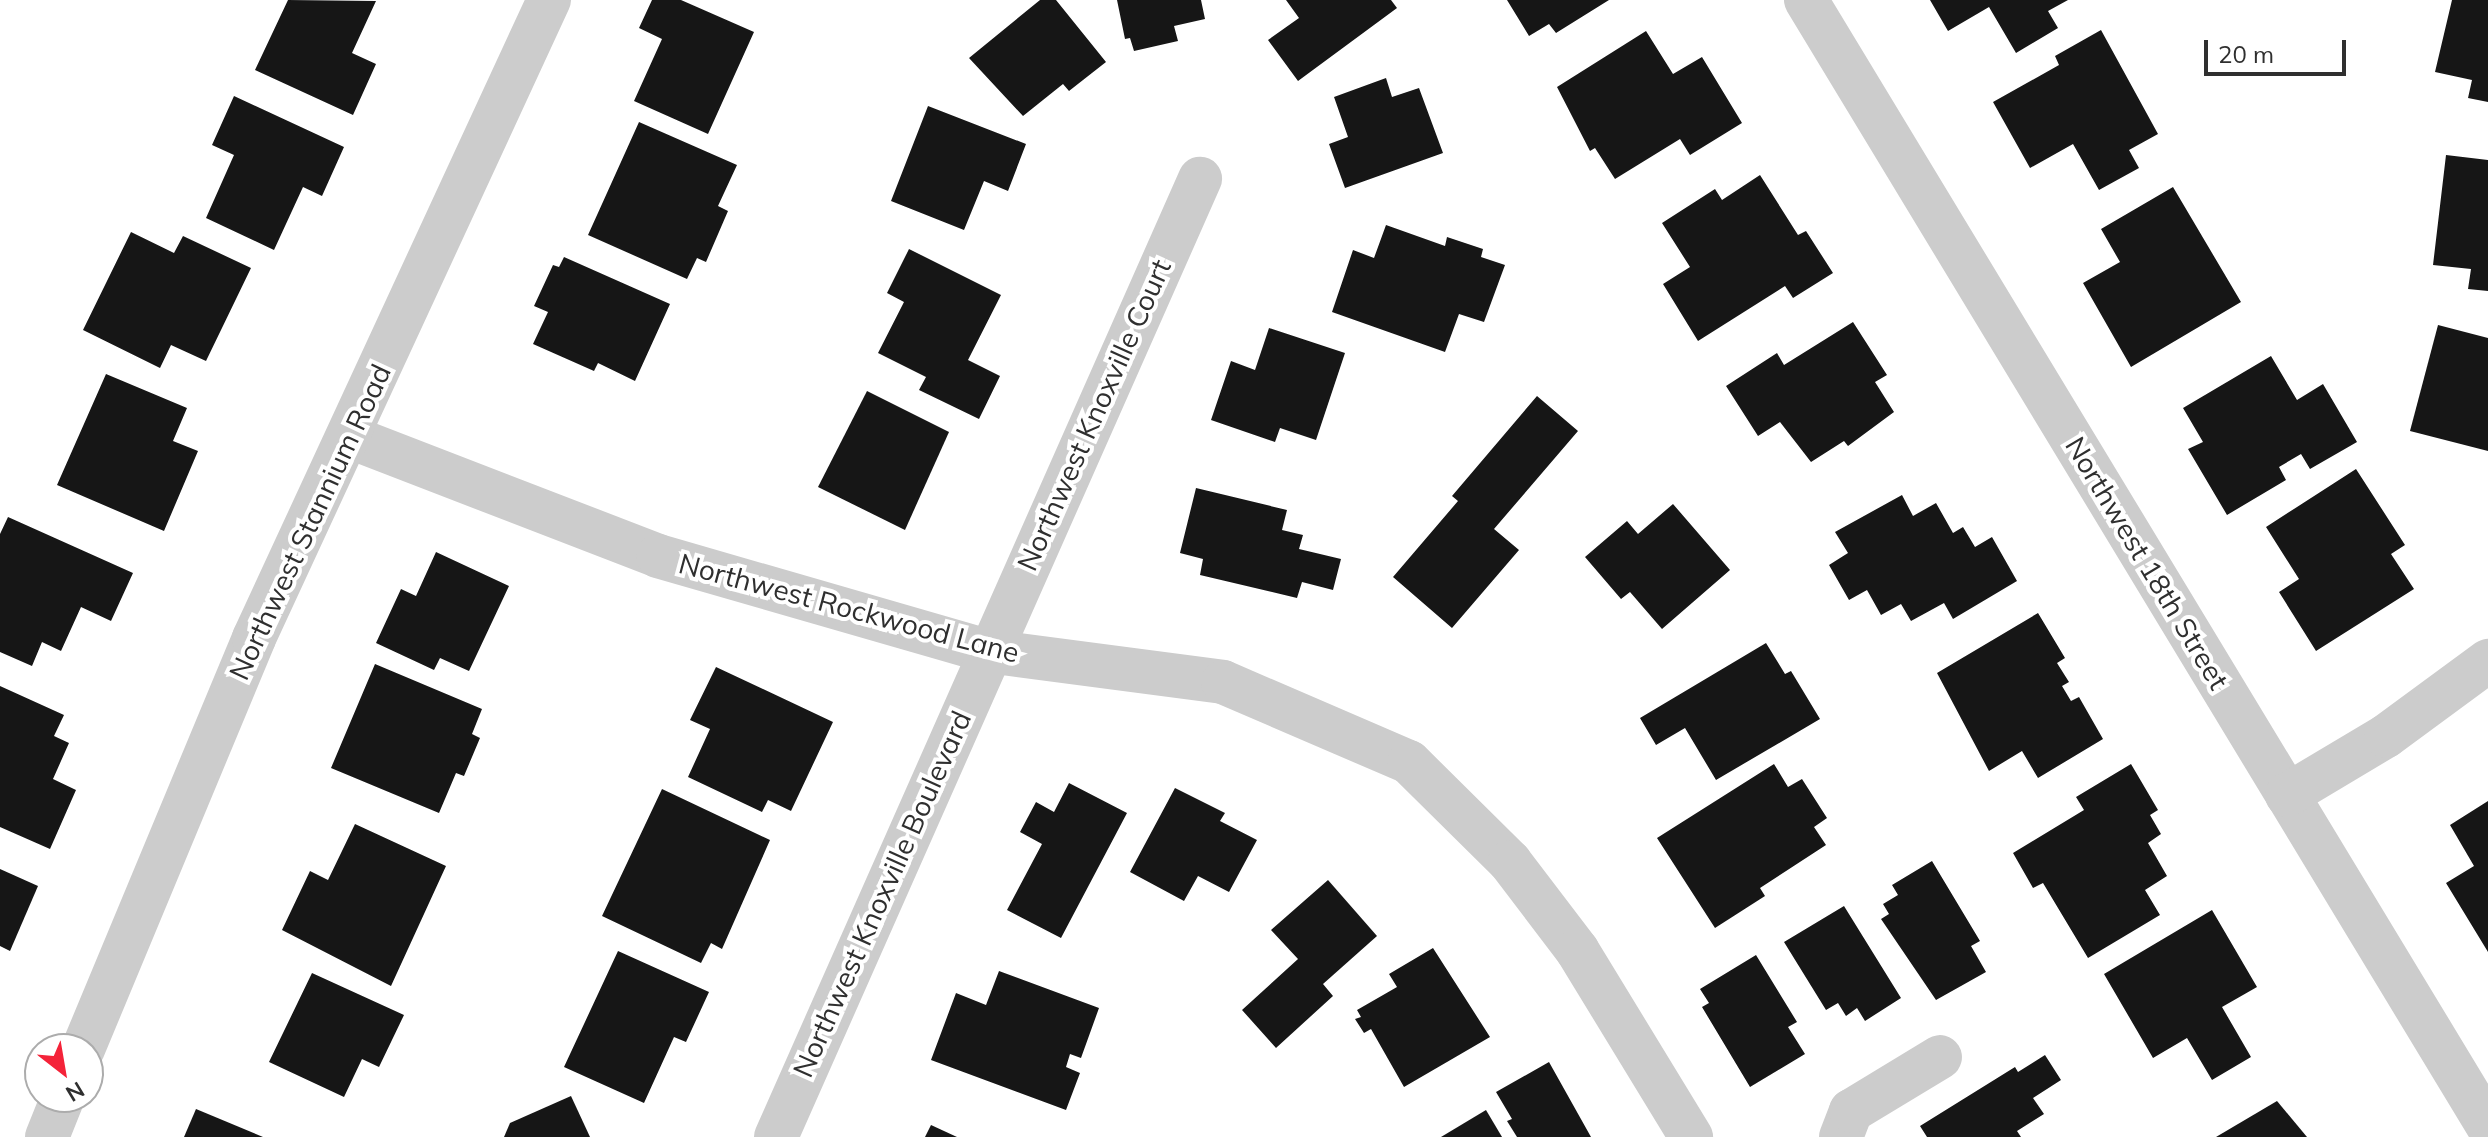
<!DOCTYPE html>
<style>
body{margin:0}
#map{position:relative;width:2488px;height:1137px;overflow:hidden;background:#fff;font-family:Mulish,sans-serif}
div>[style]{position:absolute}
.building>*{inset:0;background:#161616}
.minor>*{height:44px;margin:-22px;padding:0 22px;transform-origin:22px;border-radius:22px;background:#ccc}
span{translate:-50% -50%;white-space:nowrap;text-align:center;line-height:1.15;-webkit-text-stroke:8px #fff;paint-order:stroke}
.street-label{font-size:28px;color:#2f2f2f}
.north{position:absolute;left:24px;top:1033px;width:80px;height:80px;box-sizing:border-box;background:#fff;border:2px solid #acacac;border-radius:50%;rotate:149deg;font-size:22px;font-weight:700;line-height:32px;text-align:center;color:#2f2f2f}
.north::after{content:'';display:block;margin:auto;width:28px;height:36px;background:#f42339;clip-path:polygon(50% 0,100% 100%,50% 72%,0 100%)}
.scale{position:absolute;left:2204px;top:40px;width:142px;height:36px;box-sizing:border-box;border:4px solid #2f2f2f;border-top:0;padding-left:10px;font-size:24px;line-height:28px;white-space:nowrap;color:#2f2f2f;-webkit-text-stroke:6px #fff;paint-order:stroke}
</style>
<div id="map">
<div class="building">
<div style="clip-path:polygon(288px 0,376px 1px,352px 53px,376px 64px,353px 115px,255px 70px)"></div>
<div style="clip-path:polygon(652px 0,681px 0,754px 32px,708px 134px,634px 101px,662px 39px,639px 28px)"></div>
<div style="clip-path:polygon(1040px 0,1056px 0,1106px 62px,1069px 91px,1063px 84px,1023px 116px,969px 58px)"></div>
<div style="clip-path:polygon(1117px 0,1201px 0,1205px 19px,1174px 26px,1178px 41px,1134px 51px,1130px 38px,1125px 39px)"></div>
<div style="clip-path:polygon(1286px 0,1391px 0,1397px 8px,1298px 81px,1268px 40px,1299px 18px)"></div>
<div style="clip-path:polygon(1507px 0,1609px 0,1556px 33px,1549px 24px,1529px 36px)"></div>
<div style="clip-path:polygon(1930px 0,2068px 0,2048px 11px,2058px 28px,2016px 53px,1989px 7px,1948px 31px)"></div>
<div style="clip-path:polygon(2452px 0,2488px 0,2488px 102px,2468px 98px,2472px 80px,2435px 72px)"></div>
<div style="clip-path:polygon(2101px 30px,2158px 134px,2129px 150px,2139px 168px,2099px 190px,2073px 144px,2030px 168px,1993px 102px,2059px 65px,2055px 56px)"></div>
<div style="clip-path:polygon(1646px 31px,1673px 74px,1702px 57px,1742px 123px,1690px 155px,1680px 139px,1615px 179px,1595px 148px,1590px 151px,1557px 87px)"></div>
<div style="clip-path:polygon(1386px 78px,1392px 97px,1419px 88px,1443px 153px,1345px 188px,1329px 144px,1348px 137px,1334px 97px)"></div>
<div style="clip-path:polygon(234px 96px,344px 147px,322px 196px,303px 187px,274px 250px,206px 218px,234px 155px,212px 145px)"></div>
<div style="clip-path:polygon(928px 106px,1026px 144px,1008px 191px,984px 181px,964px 230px,891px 201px)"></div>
<div style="clip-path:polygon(639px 122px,737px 165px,718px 206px,728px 211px,706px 262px,697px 258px,687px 279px,588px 235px)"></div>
<div style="clip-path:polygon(2446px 155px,2488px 160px,2488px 291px,2468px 289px,2471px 269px,2433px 265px)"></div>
<div style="clip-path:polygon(1760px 175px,1798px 235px,1806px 231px,1833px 273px,1793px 298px,1785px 286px,1698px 341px,1663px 284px,1690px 267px,1662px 223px,1715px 189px,1722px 200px)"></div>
<div style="clip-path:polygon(2173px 187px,2241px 302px,2131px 367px,2083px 283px,2120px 262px,2101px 229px)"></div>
<div style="clip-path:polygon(1386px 225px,1445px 246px,1447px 237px,1483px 249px,1481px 257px,1505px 265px,1484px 322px,1459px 314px,1445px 352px,1332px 312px,1353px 250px,1374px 258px)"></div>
<div style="clip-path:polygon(131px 232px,174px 253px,183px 236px,251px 268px,206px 361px,171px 345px,160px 368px,83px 330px)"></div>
<div style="clip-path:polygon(909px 249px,1001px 295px,968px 360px,1000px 376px,979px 419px,919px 390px,926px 377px,878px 353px,904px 302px,887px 293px)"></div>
<div style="clip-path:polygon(564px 257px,670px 304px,635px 381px,598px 363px,594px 371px,533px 344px,548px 312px,534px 306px,553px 265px,559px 267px)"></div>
<div style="clip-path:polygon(1853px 322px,1887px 375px,1875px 382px,1894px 412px,1848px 446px,1844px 441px,1811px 462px,1780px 422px,1758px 436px,1726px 386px,1777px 353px,1784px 365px)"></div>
<div style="clip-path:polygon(2438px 325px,2488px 338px,2488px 451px,2410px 431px)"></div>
<div style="clip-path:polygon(1269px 328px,1345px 353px,1316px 440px,1280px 428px,1275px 442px,1211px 420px,1231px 361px,1255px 370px)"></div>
<div style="clip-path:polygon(2271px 356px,2297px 400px,2323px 384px,2357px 442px,2310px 469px,2301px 454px,2279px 467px,2286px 480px,2227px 515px,2188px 449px,2203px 442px,2183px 408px)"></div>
<div style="clip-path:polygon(106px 374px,187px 408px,173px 441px,198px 451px,164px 531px,57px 485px)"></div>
<div style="clip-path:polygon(867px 391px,949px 432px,905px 530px,818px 487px)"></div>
<div style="clip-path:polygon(1537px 396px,1578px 431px,1494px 529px,1519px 550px,1452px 628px,1393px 577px,1458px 501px,1452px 496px)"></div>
<div style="clip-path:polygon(2356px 469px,2405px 545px,2391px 554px,2414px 589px,2316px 651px,2279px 592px,2299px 579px,2266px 527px)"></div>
<div style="clip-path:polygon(1196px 488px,1287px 510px,1282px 530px,1303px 535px,1299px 549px,1341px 559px,1333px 590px,1302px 582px,1297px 598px,1200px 575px,1203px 559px,1180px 553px)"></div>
<div style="clip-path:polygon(1902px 495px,1913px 516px,1936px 503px,1953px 533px,1963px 527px,1975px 547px,1992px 537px,2017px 581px,1953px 619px,1944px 603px,1911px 621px,1901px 604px,1881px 615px,1867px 590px,1849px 600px,1829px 565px,1848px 553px,1835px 532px)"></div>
<div style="clip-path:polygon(1673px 504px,1730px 570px,1662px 629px,1630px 592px,1621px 599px,1585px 557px,1627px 521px,1638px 534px)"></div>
<div style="clip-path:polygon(8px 517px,133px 573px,111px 621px,81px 607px,61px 651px,42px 642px,32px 666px,0 652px,0 534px)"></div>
<div style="clip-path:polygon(436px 552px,509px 586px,469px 671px,440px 658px,434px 670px,376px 643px,401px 589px,416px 596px)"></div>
<div style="clip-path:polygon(2038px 613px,2065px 658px,2057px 663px,2069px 682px,2062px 686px,2071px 701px,2079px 697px,2103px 739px,2038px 778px,2022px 751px,1989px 771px,1937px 673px)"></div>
<div style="clip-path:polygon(1766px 643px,1785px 674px,1791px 671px,1820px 719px,1716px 780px,1685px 728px,1656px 745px,1640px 718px)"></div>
<div style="clip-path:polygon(375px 664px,482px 709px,472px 734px,480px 738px,464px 776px,456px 773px,439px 813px,331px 768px)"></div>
<div style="clip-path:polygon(716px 667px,833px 722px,791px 811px,768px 800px,762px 812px,688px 777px,710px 729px,690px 720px)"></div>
<div style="clip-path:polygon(0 686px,64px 715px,54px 736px,69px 743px,53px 779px,76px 790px,50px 849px,0 827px)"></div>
<div style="clip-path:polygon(1774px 764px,1788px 787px,1802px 779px,1827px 818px,1814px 827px,1826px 845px,1760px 888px,1765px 896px,1715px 928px,1657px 838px)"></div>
<div style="clip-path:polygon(2131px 764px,2158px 810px,2150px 815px,2161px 834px,2148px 843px,2167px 876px,2145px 890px,2160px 915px,2088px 958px,2043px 883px,2033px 888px,2013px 853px,2084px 810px,2076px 797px)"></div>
<div style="clip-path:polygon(1069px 783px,1127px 813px,1061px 938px,1007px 910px,1042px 844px,1020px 832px,1036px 802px,1054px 812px)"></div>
<div style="clip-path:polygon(1175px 788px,1225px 813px,1220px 821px,1257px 840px,1229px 892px,1198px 876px,1184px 901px,1130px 872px)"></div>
<div style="clip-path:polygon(662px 789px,770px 840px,722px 949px,711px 943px,701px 963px,602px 916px)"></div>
<div style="clip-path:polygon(2488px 801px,2488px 952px,2446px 883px,2474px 866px,2450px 825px)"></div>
<div style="clip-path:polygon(355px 824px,446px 866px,391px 986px,282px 930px,310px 871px,328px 880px)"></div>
<div style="clip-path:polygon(1932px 861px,1980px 941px,1971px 946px,1986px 972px,1936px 1000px,1881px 919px,1889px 914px,1883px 904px,1898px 895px,1892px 885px)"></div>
<div style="clip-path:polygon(0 869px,38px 886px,10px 951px,0 946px)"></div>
<div style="clip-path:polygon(1328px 880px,1377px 936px,1323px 984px,1333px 996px,1276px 1048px,1242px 1010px,1298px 959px,1271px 930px)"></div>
<div style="clip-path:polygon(1844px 906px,1901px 998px,1865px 1021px,1857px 1008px,1846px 1016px,1838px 1003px,1826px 1010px,1784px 942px)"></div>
<div style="clip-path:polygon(2212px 910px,2257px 987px,2222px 1007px,2251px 1057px,2212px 1080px,2187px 1038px,2153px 1058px,2104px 974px)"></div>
<div style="clip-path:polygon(1433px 948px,1490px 1037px,1404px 1087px,1371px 1029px,1364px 1033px,1355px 1019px,1361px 1017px,1357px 1010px,1397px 987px,1389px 974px)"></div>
<div style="clip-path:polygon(618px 951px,709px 992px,686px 1042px,674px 1037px,644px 1103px,564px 1067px)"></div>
<div style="clip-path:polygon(1756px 955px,1797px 1022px,1788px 1027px,1805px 1054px,1750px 1087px,1702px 1007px,1709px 1003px,1700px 989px)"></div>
<div style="clip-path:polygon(999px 971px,1099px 1008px,1081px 1058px,1070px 1054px,1066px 1067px,1080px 1073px,1066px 1110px,931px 1060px,956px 993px,986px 1005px)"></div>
<div style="clip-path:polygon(312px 973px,404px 1015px,379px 1067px,362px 1059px,344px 1097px,269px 1062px)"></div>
<div style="clip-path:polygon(2045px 1055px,2061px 1080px,2033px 1098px,2044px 1114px,2017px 1131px,2021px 1137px,1927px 1137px,1920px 1126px,2015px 1067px,2018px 1072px)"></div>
<div style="clip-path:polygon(1549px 1062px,1591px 1137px,1517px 1137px,1507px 1121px,1512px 1119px,1496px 1092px)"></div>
<div style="clip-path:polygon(571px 1096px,590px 1137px,504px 1137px,510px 1123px)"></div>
<div style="clip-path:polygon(2277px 1101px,2307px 1137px,2216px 1137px)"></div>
<div style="clip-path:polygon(196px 1109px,263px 1137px,184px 1137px)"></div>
<div style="clip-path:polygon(1486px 1110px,1502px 1137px,1441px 1137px)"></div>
<div style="clip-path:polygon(931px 1125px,957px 1137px,925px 1137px)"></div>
</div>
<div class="minor">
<div style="left:1806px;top:0;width:1316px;rotate:58.8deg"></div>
<div style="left:350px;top:437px;width:330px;rotate:21.1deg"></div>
<div style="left:658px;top:556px;width:343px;rotate:16.1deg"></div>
<div style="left:988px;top:651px;width:237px;rotate:7.5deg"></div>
<div style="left:1223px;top:682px;width:202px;rotate:23.3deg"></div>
<div style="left:1409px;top:762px;width:142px;rotate:44.7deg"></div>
<div style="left:1510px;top:862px;width:111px;rotate:52.7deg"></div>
<div style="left:1577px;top:950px;width:219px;rotate:58.6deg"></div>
<div style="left:2287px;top:795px;width:115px;rotate:-30.8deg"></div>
<div style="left:2386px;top:736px;width:127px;rotate:-36.3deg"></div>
<div style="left:83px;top:1049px;width:445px;rotate:-67.4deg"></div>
<div style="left:254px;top:638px;width:703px;rotate:-65.19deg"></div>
<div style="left:47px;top:1137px;width:43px;rotate:-68.2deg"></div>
<div style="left:776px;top:1137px;width:1048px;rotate:-66.13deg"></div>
<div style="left:1841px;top:1137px;width:28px;rotate:-69deg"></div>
<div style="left:1851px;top:1111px;width:104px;rotate:-31.2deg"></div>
</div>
<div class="street-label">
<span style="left:1094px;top:415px;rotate:-66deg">Northwest Knoxville Court</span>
<span style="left:310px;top:522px;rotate:-65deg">Northwest Stannium Road</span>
<span style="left:2147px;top:563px;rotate:59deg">Northwest 18th Street</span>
<span style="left:849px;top:608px;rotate:15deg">Northwest Rockwood Lane</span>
<span style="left:882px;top:894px;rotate:-66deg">Northwest Knoxville Boulevard</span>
</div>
<div class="north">N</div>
<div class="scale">20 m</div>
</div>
